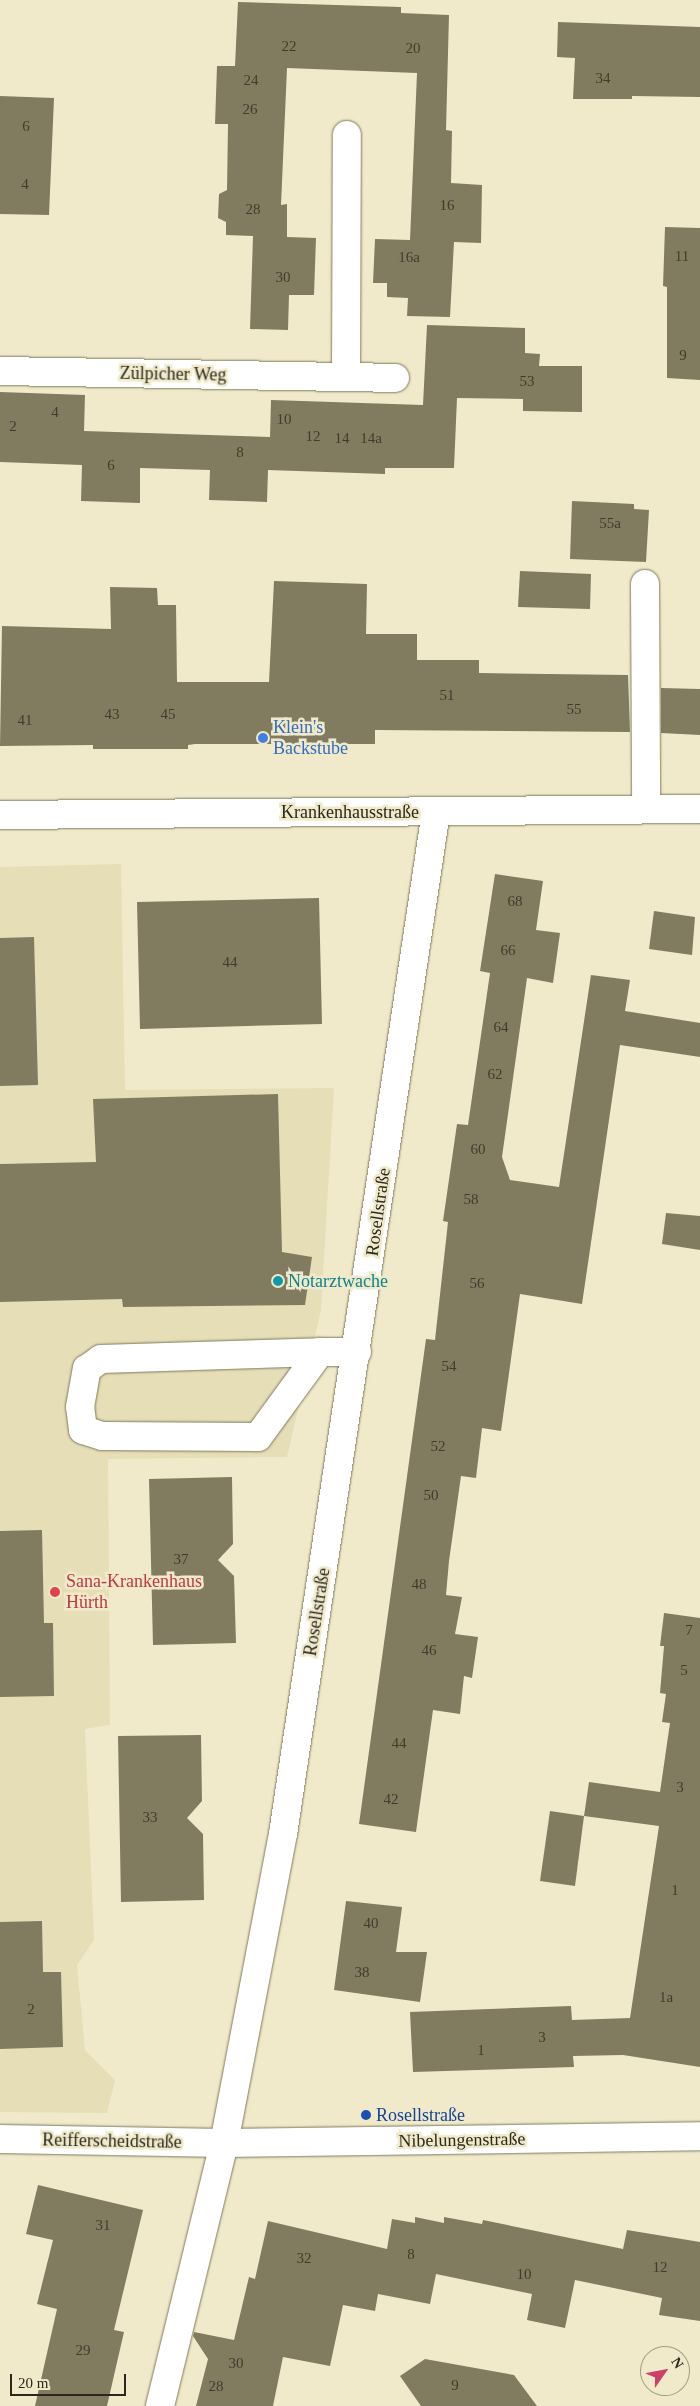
<!DOCTYPE html>
<meta charset="utf-8">
<style>
body{margin:0}
#map{position:relative;width:700px;height:2406px;overflow:hidden;background:#f0eacb;font-family:"Times New Roman",serif}
div>[style]{position:absolute}
.built>*{inset:0;background:#e5deb7}
.building>*{inset:0;background:#817c60}
.roads{filter:drop-shadow(0 0 1px #7f7a5e) drop-shadow(0 0 1px #7f7a5e)}
.minor>*{height:28px;margin:-14px;padding:0 14px;transform-origin:14px;border-radius:14px;background:#fff}
.dots>*{width:14px;height:14px;translate:-50% -50%;box-sizing:border-box;border:2px solid #f0eacb;border-radius:50%}
span{translate:-50% -50%;white-space:nowrap;text-align:center;line-height:1.15;-webkit-text-stroke:5px #f0eacb;paint-order:stroke}
.number-label{font-size:15px;color:#403c2d}
.number-label span{-webkit-text-stroke-width:0}
.street-label{font-size:18px;color:#2a271c}
.shop-label{font-size:18px;color:#366cbe}
.left{translate:0 -50%;text-align:left}
.culture-label{font-size:18px;color:#0d838f}
.health-label{font-size:18px;color:#be3a42}
.transit-label{font-size:18px;color:#164399}
.north{position:absolute;left:640px;top:2346px;width:50px;height:50px;box-sizing:border-box;background:#f0eacb;border:1px solid #a19c85;border-radius:50%;rotate:57deg;font-size:14px;font-weight:700;line-height:20px;text-align:center;color:#2a271c}
.north::after{content:'';display:block;margin:auto;width:18px;height:22px;background:#ce4069;clip-path:polygon(50% 0,100% 100%,50% 72%,0 100%)}
.scale{position:absolute;left:10px;top:2374px;width:116px;height:22px;box-sizing:border-box;border:2px solid #2a271c;border-top:0;padding-left:6px;font-size:15px;line-height:18px;white-space:nowrap;color:#2a271c;-webkit-text-stroke:4px #f0eacb;paint-order:stroke}
</style>
<div id="map">
<div class="built">
<div style="clip-path:polygon(121px 864px,125px 1090px,334px 1088px,321px 1310px,287px 1457px,108px 1459px,110px 1725px,85px 1729px,94px 1940px,77px 1965px,85px 2050px,115px 2080px,107px 2113px,0 2112px,0 867px)"></div>
</div>
<div class="building">
<div style="clip-path:polygon(238px 2px,401px 7px,401px 13px,449px 15px,446px 130px,452px 131px,451px 183px,482px 185px,481px 243px,454px 242px,450px 317px,407px 316px,408px 298px,387px 297px,387px 283px,373px 283px,375px 239px,410px 240px,417px 73px,287px 68px,281px 205px,287px 204px,287px 237px,316px 238px,314px 295px,289px 295px,288px 330px,250px 329px,253px 236px,226px 235px,226px 222px,218px 218px,219px 194px,227px 190px,228px 124px,215px 124px,217px 66px,235px 66px)"></div>
<div style="clip-path:polygon(558px 22px,700px 27px,700px 97px,632px 96px,632px 99px,573px 99px,575px 58px,557px 57px)"></div>
<div style="clip-path:polygon(0 96px,54px 98px,49px 215px,0 214px)"></div>
<div style="clip-path:polygon(665px 227px,700px 228px,700px 380px,667px 378px,667px 287px,663px 286px)"></div>
<div style="clip-path:polygon(427px 325px,525px 328px,525px 353px,540px 354px,539px 366px,582px 366px,582px 412px,523px 411px,523px 399px,457px 398px,454px 468px,385px 468px,385px 474px,268px 470px,267px 502px,209px 500px,210px 470px,140px 468px,140px 503px,81px 501px,82px 465px,0 462px,0 392px,85px 395px,84px 431px,270px 437px,271px 400px,423px 405px)"></div>
<div style="clip-path:polygon(572px 501px,634px 504px,634px 509px,649px 510px,646px 562px,570px 559px)"></div>
<div style="clip-path:polygon(520px 571px,591px 574px,590px 609px,518px 607px)"></div>
<div style="clip-path:polygon(274px 581px,367px 584px,366px 634px,417px 634px,417px 660px,479px 660px,479px 673px,628px 675px,630px 732px,375px 730px,375px 744px,195px 744px,188px 745px,188px 749px,93px 749px,93px 745px,0 746px,2px 626px,111px 629px,110px 587px,157px 588px,158px 605px,176px 605px,177px 682px,269px 682px)"></div>
<div style="clip-path:polygon(661px 688px,700px 689px,700px 735px,661px 733px)"></div>
<div style="clip-path:polygon(495px 874px,543px 881px,536px 930px,560px 933px,553px 983px,527px 978px,502px 1157px,510px 1180px,559px 1187px,591px 975px,630px 980px,625px 1011px,700px 1023px,700px 1057px,620px 1045px,582px 1304px,520px 1294px,501px 1431px,482px 1428px,476px 1478px,461px 1476px,449px 1561px,446px 1595px,462px 1597px,455px 1634px,478px 1637px,472px 1678px,464px 1676px,460px 1714px,433px 1710px,416px 1832px,359px 1824px,426px 1339px,435px 1340px,448px 1222px,443px 1221px,457px 1124px,468px 1125px,490px 973px,480px 971px)"></div>
<div style="clip-path:polygon(319px 898px,322px 1024px,140px 1029px,137px 902px)"></div>
<div style="clip-path:polygon(654px 911px,695px 917px,692px 955px,649px 949px)"></div>
<div style="clip-path:polygon(34px 937px,38px 1085px,0 1086px,0 938px)"></div>
<div style="clip-path:polygon(278px 1094px,282px 1252px,312px 1257px,305px 1305px,123px 1307px,122px 1299px,0 1302px,0 1164px,96px 1162px,93px 1099px)"></div>
<div style="clip-path:polygon(666px 1213px,700px 1216px,700px 1250px,662px 1244px)"></div>
<div style="clip-path:polygon(232px 1477px,233px 1544px,218px 1560px,234px 1576px,236px 1643px,153px 1645px,149px 1479px)"></div>
<div style="clip-path:polygon(42px 1530px,44px 1623px,53px 1623px,54px 1696px,0 1697px,0 1531px)"></div>
<div style="clip-path:polygon(664px 1613px,700px 1618px,700px 2067px,623px 2055px,573px 2056px,574px 2067px,413px 2072px,410px 2012px,571px 2006px,572px 2020px,630px 2018px,659px 1826px,584px 1816px,589px 1782px,660px 1792px,670px 1723px,662px 1722px,666px 1694px,660px 1693px,664px 1646px,660px 1646px)"></div>
<div style="clip-path:polygon(201px 1735px,202px 1801px,187px 1818px,203px 1834px,204px 1900px,121px 1902px,118px 1736px)"></div>
<div style="clip-path:polygon(550px 1811px,584px 1816px,575px 1886px,540px 1881px)"></div>
<div style="clip-path:polygon(346px 1901px,402px 1907px,396px 1952px,427px 1952px,420px 2002px,334px 1990px)"></div>
<div style="clip-path:polygon(42px 1921px,43px 1972px,61px 1972px,63px 2047px,0 2049px,0 1922px)"></div>
<div style="clip-path:polygon(38px 2185px,143px 2210px,114px 2330px,124px 2332px,107px 2406px,35px 2406px,57px 2309px,37px 2304px,53px 2240px,26px 2234px)"></div>
<div style="clip-path:polygon(415px 2217px,444px 2223px,444px 2217px,482px 2224px,483px 2220px,623px 2249px,627px 2230px,700px 2242px,700px 2321px,659px 2315px,662px 2298px,575px 2280px,565px 2328px,527px 2320px,532px 2294px,436px 2274px,430px 2304px,378px 2294px,375px 2311px,343px 2305px,330px 2366px,283px 2357px,273px 2406px,196px 2406px,208px 2359px,193px 2336px,194px 2332px,234px 2340px,249px 2277px,255px 2279px,268px 2221px,387px 2249px,392px 2219px,415px 2223px)"></div>
<div style="clip-path:polygon(425px 2359px,514px 2375px,537px 2406px,421px 2406px,400px 2376px)"></div>
</div>
<div class="roads">
<div class="minor">
<div style="left:0;top:371px;width:395px;rotate:1deg"></div>
<div style="left:346px;top:377px;width:242px;rotate:-89.8deg"></div>
<div style="left:645px;top:584px;width:225px;rotate:89.7deg"></div>
<div style="left:0;top:815px;width:700px;rotate:-0.49deg"></div>
<div style="left:320px;top:1352px;width:105px;rotate:126.1deg"></div>
<div style="left:258px;top:1437px;width:156px;rotate:-179.6deg"></div>
<div style="left:102px;top:1436px;width:20px;rotate:-162deg"></div>
<div style="left:83px;top:1430px;width:23px;rotate:-97deg"></div>
<div style="left:80px;top:1407px;width:39px;rotate:-80deg"></div>
<div style="left:87px;top:1369px;width:17px;rotate:-36deg"></div>
<div style="left:101px;top:1359px;width:219px;rotate:-1.8deg"></div>
<div style="left:320px;top:1352px;width:37px"></div>
<div style="left:0;top:2139px;width:224px;rotate:1deg"></div>
<div style="left:224px;top:2143px;width:476px;rotate:-0.8deg"></div>
<div style="left:160px;top:2406px;width:271px;rotate:-76.3deg"></div>
<div style="left:224px;top:2143px;width:315px;rotate:-79.2deg"></div>
<div style="left:283px;top:1834px;width:1033px;rotate:-81.49deg"></div>
</div>
</div>
<div class="dots">
<div style="left:263px;top:738px;background:#3f7fe0"></div>
<div style="left:278px;top:1281px;background:#0f9aa8"></div>
<div style="left:55px;top:1592px;background:#e0444e"></div>
<div style="left:366px;top:2115px;background:#1a4fb4"></div>
</div>
<div class="number-label">
<span style="left:289px;top:47px">22</span>
<span style="left:413px;top:49px">20</span>
<span style="left:603px;top:79px">34</span>
<span style="left:251px;top:81px">24</span>
<span style="left:250px;top:110px">26</span>
<span style="left:26px;top:127px">6</span>
<span style="left:25px;top:185px">4</span>
<span style="left:447px;top:206px">16</span>
<span style="left:253px;top:210px">28</span>
<span style="left:682px;top:257px">11</span>
<span style="left:409px;top:258px">16a</span>
<span style="left:283px;top:278px">30</span>
<span style="left:683px;top:356px">9</span>
<span style="left:527px;top:382px">53</span>
<span style="left:55px;top:413px">4</span>
<span style="left:284px;top:420px">10</span>
<span style="left:13px;top:427px">2</span>
<span style="left:313px;top:437px">12</span>
<span style="left:342px;top:439px">14</span>
<span style="left:371px;top:439px">14a</span>
<span style="left:240px;top:453px">8</span>
<span style="left:111px;top:466px">6</span>
<span style="left:610px;top:524px">55a</span>
<span style="left:447px;top:696px">51</span>
<span style="left:574px;top:710px">55</span>
<span style="left:112px;top:715px">43</span>
<span style="left:168px;top:715px">45</span>
<span style="left:25px;top:721px">41</span>
<span style="left:515px;top:902px">68</span>
<span style="left:508px;top:951px">66</span>
<span style="left:230px;top:963px">44</span>
<span style="left:501px;top:1028px">64</span>
<span style="left:495px;top:1075px">62</span>
<span style="left:478px;top:1150px">60</span>
<span style="left:471px;top:1200px">58</span>
<span style="left:477px;top:1284px">56</span>
<span style="left:449px;top:1367px">54</span>
<span style="left:438px;top:1447px">52</span>
<span style="left:431px;top:1496px">50</span>
<span style="left:181px;top:1560px">37</span>
<span style="left:419px;top:1585px">48</span>
<span style="left:689px;top:1631px">7</span>
<span style="left:429px;top:1651px">46</span>
<span style="left:684px;top:1671px">5</span>
<span style="left:399px;top:1744px">44</span>
<span style="left:680px;top:1788px">3</span>
<span style="left:391px;top:1800px">42</span>
<span style="left:150px;top:1818px">33</span>
<span style="left:675px;top:1891px">1</span>
<span style="left:371px;top:1924px">40</span>
<span style="left:362px;top:1973px">38</span>
<span style="left:666px;top:1998px">1a</span>
<span style="left:31px;top:2010px">2</span>
<span style="left:542px;top:2038px">3</span>
<span style="left:481px;top:2051px">1</span>
<span style="left:103px;top:2226px">31</span>
<span style="left:411px;top:2255px">8</span>
<span style="left:304px;top:2259px">32</span>
<span style="left:660px;top:2268px">12</span>
<span style="left:524px;top:2275px">10</span>
<span style="left:83px;top:2351px">29</span>
<span style="left:236px;top:2364px">30</span>
<span style="left:455px;top:2386px">9</span>
<span style="left:216px;top:2387px">28</span>
</div>
<div class="street-label">
<span style="left:173px;top:374px;rotate:1deg">Zülpicher Weg</span>
<span style="left:350px;top:812px">Krankenhausstraße</span>
<span style="left:378px;top:1212px;rotate:-82deg">Rosellstraße</span>
<span style="left:317px;top:1612px;rotate:-81deg">Rosellstraße</span>
<span style="left:462px;top:2140px;rotate:-1deg">Nibelungenstraße</span>
<span style="left:112px;top:2141px;rotate:1deg">Reifferscheidstraße</span>
</div>
<div class="shop-label">
<span class="left" style="left:273px;top:738px">Klein's<br>Backstube</span>
</div>
<div class="culture-label">
<span class="left" style="left:288px;top:1281px">Notarztwache</span>
</div>
<div class="health-label">
<span class="left" style="left:66px;top:1592px">Sana-Krankenhaus<br>Hürth</span>
</div>
<div class="transit-label">
<span class="left" style="left:376px;top:2115px">Rosellstraße</span>
</div>
<div class="north">N</div>
<div class="scale">20 m</div>
</div>
